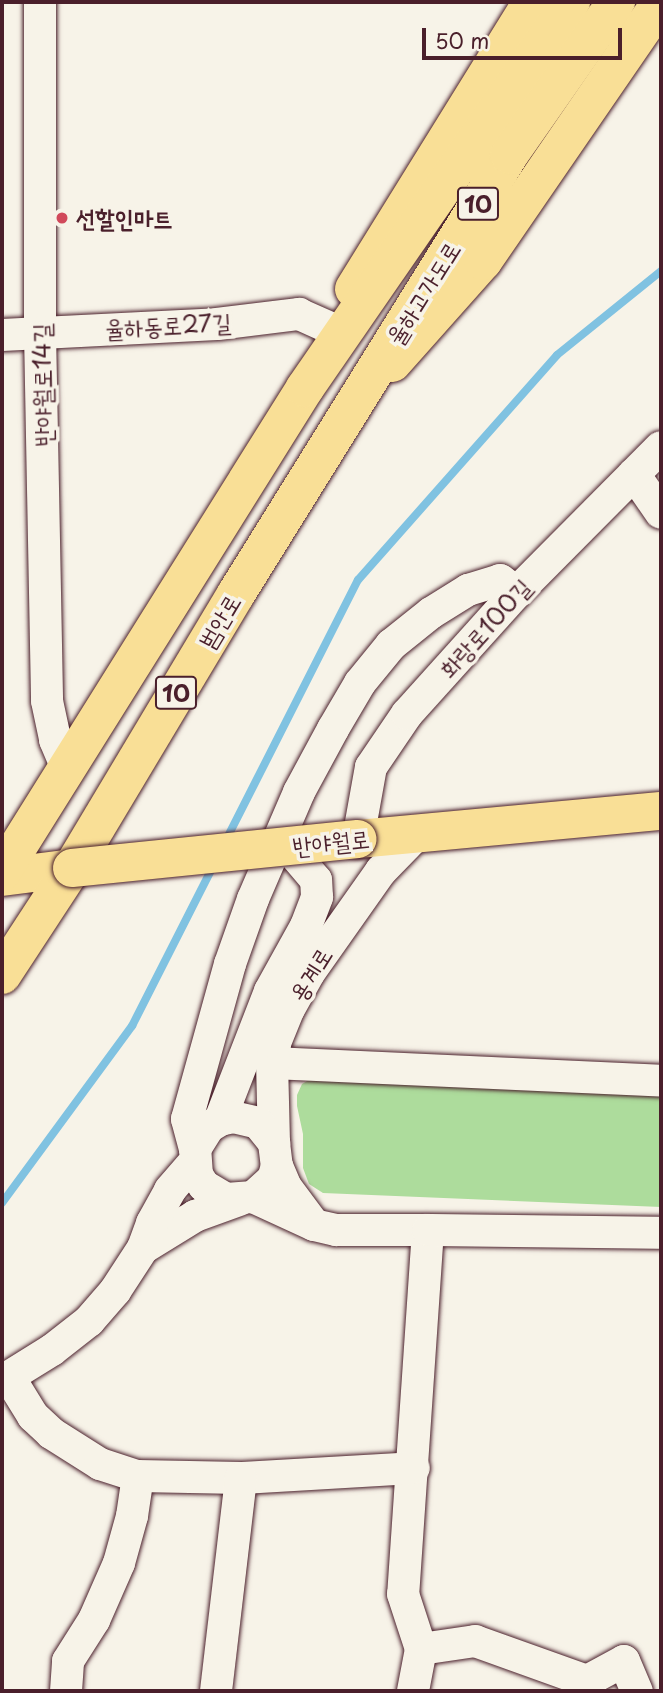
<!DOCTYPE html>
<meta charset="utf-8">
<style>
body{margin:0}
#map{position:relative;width:663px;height:1693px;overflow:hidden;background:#f7f3e8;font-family:"Playpen Sans","Poor Story",sans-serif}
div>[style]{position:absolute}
.green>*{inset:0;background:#addc9c}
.stream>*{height:8px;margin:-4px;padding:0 4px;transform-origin:4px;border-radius:4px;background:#80c2e1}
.roads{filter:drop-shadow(0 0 2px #4a1f2b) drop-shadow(0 0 2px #4a1f2b)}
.minor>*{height:32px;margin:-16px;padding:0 16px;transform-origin:16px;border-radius:16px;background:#f7f3e8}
.major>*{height:38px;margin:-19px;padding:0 19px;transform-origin:19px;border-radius:19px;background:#f9df96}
.highway>*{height:38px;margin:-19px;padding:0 19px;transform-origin:19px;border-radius:19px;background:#f9df96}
.bridges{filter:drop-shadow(0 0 2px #4a1f2b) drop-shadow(0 0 2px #4a1f2b)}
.major-bridge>*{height:38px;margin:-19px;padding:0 19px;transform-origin:19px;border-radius:19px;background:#f9df96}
.dots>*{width:19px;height:19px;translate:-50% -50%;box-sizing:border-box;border:4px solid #f7f3e8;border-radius:50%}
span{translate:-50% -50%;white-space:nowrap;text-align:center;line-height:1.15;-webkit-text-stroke:7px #f7f3e8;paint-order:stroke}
.shield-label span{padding:2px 5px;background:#f7f3e8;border:2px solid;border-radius:5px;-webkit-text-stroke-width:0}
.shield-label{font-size:23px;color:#4a1f2b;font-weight:700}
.poi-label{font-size:24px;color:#4a1f2b;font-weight:700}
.left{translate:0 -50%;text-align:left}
.street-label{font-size:24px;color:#4a1f2b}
.frame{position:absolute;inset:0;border:4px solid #4a1f2b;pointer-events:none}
.scale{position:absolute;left:422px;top:28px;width:200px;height:32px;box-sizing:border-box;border:4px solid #4a1f2b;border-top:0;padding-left:9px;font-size:21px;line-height:24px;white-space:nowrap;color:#4a1f2b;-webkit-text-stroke:5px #f7f3e8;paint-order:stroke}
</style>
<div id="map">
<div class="green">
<div style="clip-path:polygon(314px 1077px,661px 1096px,661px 1207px,323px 1193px,309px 1184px,303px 1168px,303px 1134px,297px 1106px,297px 1095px,302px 1084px)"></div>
</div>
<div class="stream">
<div style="left:225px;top:842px;width:294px;rotate:-63.1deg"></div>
<div style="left:358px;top:580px;width:300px;rotate:-48.5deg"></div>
<div style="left:557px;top:355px;width:134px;rotate:-38.9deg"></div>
<div style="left:2px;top:1203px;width:220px;rotate:-53.7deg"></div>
<div style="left:132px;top:1026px;width:179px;rotate:-63.1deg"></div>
</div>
<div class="roads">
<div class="minor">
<div style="left:40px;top:2px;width:330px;rotate:90deg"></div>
<div style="left:40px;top:332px;width:369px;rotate:88.9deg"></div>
<div style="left:47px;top:701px;width:40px;rotate:78deg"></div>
<div style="left:55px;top:740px;width:28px;rotate:67deg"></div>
<div style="left:2px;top:335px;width:215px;rotate:-2.9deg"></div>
<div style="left:217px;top:324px;width:83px;rotate:-7deg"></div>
<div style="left:299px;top:314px;width:34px;rotate:24deg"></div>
<div style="left:634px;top:474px;width:47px;rotate:55.3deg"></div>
<div style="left:358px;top:839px;width:73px;rotate:-79.8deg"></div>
<div style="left:371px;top:767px;width:64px;rotate:-55.8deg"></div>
<div style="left:407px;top:714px;width:164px;rotate:-48deg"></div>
<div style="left:517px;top:592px;width:204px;rotate:-45.2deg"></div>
<div style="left:272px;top:1063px;width:389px;rotate:2.6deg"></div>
<div style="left:220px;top:1120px;width:138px;rotate:-68.8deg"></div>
<div style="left:270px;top:991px;width:74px;rotate:-61deg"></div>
<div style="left:306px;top:926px;width:31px;rotate:-69deg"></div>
<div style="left:317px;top:897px;width:17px;rotate:-93deg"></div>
<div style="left:316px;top:880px;width:43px;rotate:-130.3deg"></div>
<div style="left:274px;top:1143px;width:80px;rotate:-91.4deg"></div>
<div style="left:272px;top:1063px;width:20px;rotate:-81deg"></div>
<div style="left:275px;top:1043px;width:37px;rotate:-68deg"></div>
<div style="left:289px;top:1009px;width:41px;rotate:-60.9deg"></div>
<div style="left:309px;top:973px;width:125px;rotate:-54.8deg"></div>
<div style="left:381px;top:871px;width:52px;rotate:-45.8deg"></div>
<div style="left:195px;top:1149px;width:31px;rotate:-105deg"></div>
<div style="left:187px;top:1119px;width:161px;rotate:-74.5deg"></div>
<div style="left:230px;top:964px;width:69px;rotate:-70.5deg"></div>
<div style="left:253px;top:899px;width:116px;rotate:-66.7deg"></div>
<div style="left:299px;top:792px;width:72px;rotate:-61.6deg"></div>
<div style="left:333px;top:729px;width:53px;rotate:-59.6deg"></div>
<div style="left:360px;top:683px;width:49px;rotate:-50.8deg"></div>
<div style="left:391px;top:645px;width:51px;rotate:-38.7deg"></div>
<div style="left:431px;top:613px;width:44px;rotate:-31.9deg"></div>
<div style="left:468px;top:590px;width:34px;rotate:-17deg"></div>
<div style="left:500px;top:580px;width:21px;rotate:35deg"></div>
<div style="left:277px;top:1166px;width:14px;rotate:107deg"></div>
<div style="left:273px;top:1179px;width:27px;rotate:138deg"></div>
<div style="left:253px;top:1197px;width:27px;rotate:176deg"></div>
<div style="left:226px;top:1199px;width:26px;rotate:-149deg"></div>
<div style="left:204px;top:1186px;width:13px;rotate:-122deg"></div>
<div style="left:197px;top:1175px;width:26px;rotate:-94deg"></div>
<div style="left:195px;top:1149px;width:26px;rotate:-58deg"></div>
<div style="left:209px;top:1127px;width:13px;rotate:-32deg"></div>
<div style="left:220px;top:1120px;width:13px;rotate:-13deg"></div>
<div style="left:233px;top:1117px;width:26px;rotate:13deg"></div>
<div style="left:258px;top:1123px;width:26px;rotate:51deg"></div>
<div style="left:274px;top:1143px;width:23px;rotate:83deg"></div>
<div style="left:277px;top:1166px;width:23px;rotate:67deg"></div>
<div style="left:286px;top:1187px;width:44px;rotate:53.4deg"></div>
<div style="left:253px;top:1197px;width:67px;rotate:24.7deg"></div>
<div style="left:314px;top:1225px;width:23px;rotate:13deg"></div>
<div style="left:336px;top:1230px;width:92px"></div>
<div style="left:428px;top:1230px;width:365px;rotate:93.9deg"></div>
<div style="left:403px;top:1594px;width:58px;rotate:71.9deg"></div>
<div style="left:421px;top:1649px;width:43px;rotate:100.8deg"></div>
<div style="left:428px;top:1230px;width:233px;rotate:0.7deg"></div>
<div style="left:143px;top:1248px;width:61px;rotate:-31.6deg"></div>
<div style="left:195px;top:1216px;width:47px;rotate:-20deg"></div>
<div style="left:9px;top:1377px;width:46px;rotate:58.4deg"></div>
<div style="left:33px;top:1416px;width:25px;rotate:43deg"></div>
<div style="left:51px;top:1433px;width:58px;rotate:32.3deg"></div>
<div style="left:100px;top:1464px;width:40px;rotate:18deg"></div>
<div style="left:138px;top:1476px;width:103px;rotate:1.1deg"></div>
<div style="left:241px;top:1478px;width:173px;rotate:-3.3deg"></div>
<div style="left:2px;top:1381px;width:59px;rotate:-31.8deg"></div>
<div style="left:52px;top:1350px;width:47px;rotate:-38.1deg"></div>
<div style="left:89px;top:1321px;width:40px;rotate:-49deg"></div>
<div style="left:115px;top:1291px;width:51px;rotate:-56.9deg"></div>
<div style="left:143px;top:1248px;width:27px;rotate:-70deg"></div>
<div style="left:152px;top:1223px;width:38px;rotate:-61deg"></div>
<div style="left:170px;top:1190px;width:37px;rotate:-49deg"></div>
<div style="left:421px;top:1649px;width:55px;rotate:-8.4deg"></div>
<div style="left:475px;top:1641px;width:119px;rotate:19.7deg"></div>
<div style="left:587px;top:1681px;width:42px;rotate:-28.4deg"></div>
<div style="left:624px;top:1661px;width:33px;rotate:67deg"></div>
<div style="left:66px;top:1691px;width:30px;rotate:-86deg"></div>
<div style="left:68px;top:1661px;width:49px;rotate:-57.6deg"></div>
<div style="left:94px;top:1620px;width:62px;rotate:-66.3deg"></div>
<div style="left:119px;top:1563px;width:49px;rotate:-74.5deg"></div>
<div style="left:132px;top:1516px;width:40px;rotate:-81.5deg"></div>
<div style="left:216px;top:1691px;width:214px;rotate:-83.3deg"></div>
</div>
<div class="major">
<div style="left:354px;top:289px;width:338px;rotate:-58.2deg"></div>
<div style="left:392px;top:363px;width:137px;rotate:-48.3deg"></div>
<div style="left:483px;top:261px;width:314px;rotate:-55.5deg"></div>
<div style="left:358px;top:839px;width:304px;rotate:-5.3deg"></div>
<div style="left:2px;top:877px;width:71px;rotate:-7.3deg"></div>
</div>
<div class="highway">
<div style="left:2px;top:872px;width:571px;rotate:-57.95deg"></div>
<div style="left:305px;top:388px;width:469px;rotate:-55.4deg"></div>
<div style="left:2px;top:975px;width:128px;rotate:-56.8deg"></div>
<div style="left:72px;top:868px;width:319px;rotate:-59.1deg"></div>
<div style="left:236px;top:594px;width:517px;rotate:-58.12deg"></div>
<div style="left:509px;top:155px;width:187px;rotate:-55deg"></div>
</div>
</div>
<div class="bridges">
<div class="major-bridge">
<div style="left:72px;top:868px;width:287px;rotate:-5.8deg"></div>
</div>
</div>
<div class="dots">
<div style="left:62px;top:218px;background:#d1495b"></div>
</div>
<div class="shield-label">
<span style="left:478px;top:204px">10</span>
<span style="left:176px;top:693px">10</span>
</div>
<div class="poi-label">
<span class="left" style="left:76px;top:218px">선할인마트</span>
</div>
<div class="street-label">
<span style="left:423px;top:293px;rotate:-58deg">율하고가도로</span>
<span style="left:168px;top:325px;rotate:-3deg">율하동로27길</span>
<span style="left:42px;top:385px;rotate:-91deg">반야월로14길</span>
<span style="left:219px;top:621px;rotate:-59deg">범안로</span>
<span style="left:485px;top:628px;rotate:-48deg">화랑로100길</span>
<span style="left:331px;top:842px;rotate:-6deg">반야월로</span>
<span style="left:310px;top:974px;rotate:-58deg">용계로</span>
</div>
<div class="frame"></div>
<div class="scale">50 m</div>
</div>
